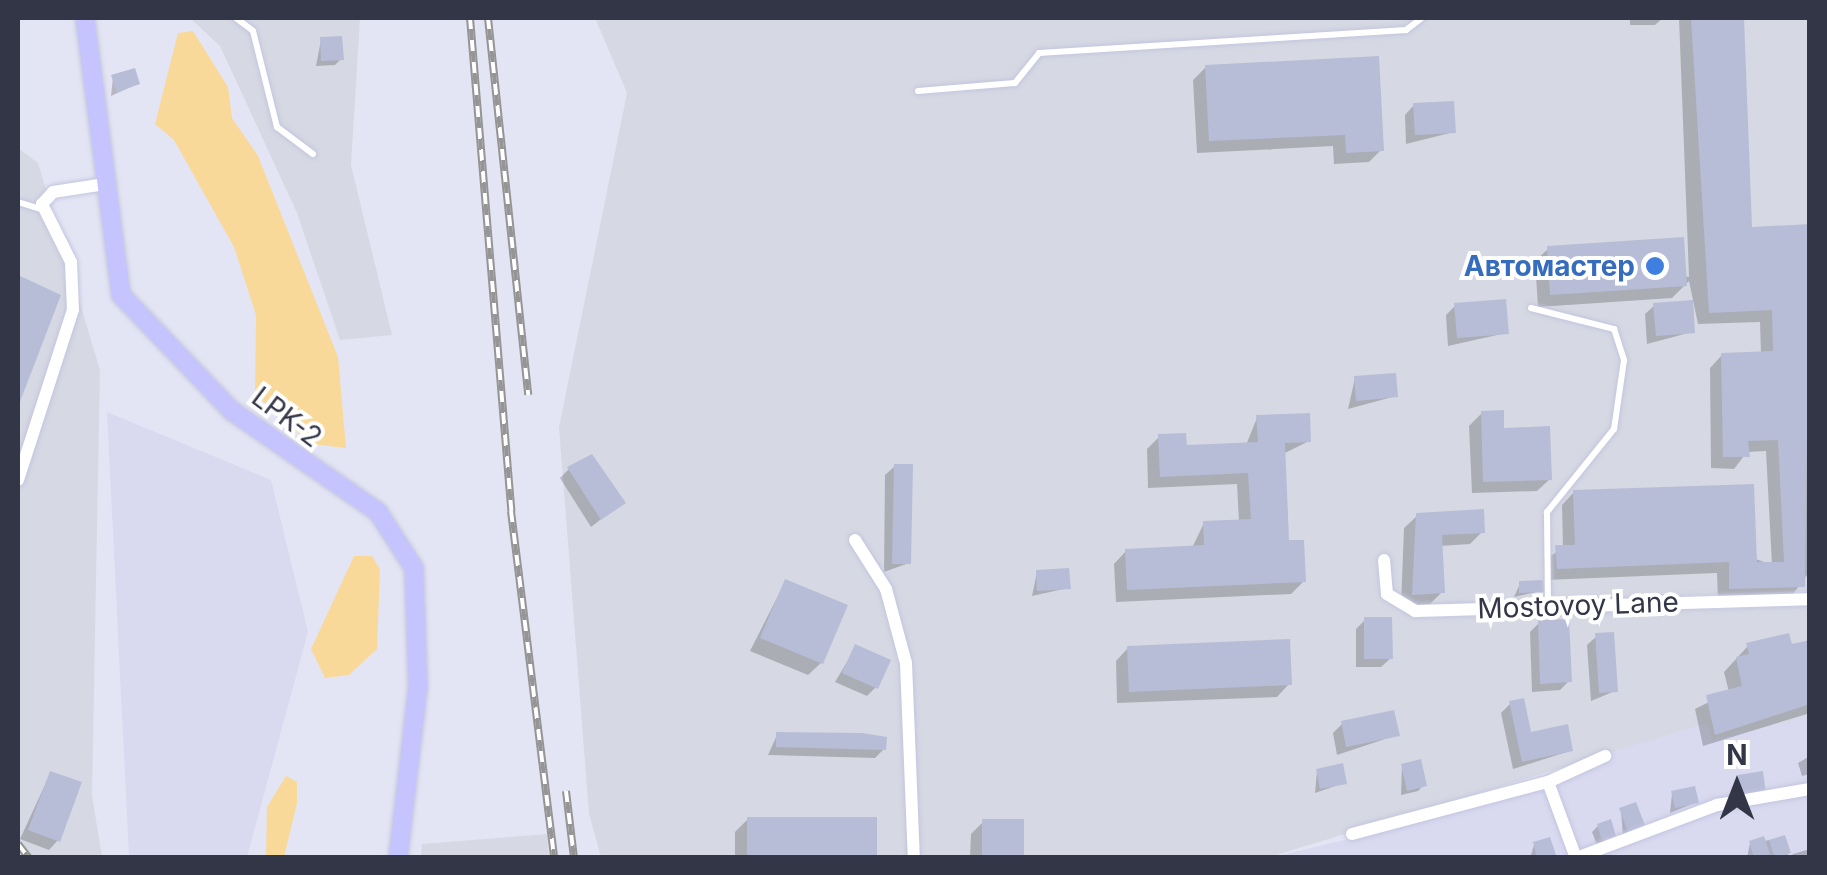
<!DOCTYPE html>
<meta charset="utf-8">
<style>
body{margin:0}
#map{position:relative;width:1827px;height:875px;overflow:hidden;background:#e4e5f4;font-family:Inter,sans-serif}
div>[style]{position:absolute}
.residential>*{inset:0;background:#d9daf0}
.industrial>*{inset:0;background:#d6d9e3}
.water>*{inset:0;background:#f8d999}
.shadow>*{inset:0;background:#0003}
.building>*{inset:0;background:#b8bdd7}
.roads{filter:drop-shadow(0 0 2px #c3c5df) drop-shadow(0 0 2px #c3c5df)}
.lane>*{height:6px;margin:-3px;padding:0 3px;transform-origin:3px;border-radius:3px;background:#fff}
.street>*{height:12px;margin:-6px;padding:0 6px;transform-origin:6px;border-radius:6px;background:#fff}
.secondary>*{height:18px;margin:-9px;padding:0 9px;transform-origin:9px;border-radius:9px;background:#c5c4ff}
.rail>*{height:8px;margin-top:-4px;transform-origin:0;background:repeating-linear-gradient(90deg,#fff 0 11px,#959595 0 22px);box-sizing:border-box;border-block:2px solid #959595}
.dots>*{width:28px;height:28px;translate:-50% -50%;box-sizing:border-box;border:5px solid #fff;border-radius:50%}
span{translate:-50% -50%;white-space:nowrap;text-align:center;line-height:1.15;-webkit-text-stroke:8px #fff;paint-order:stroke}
.shop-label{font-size:28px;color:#366cbe;font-weight:700}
.right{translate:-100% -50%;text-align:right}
.street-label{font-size:28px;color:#333647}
.frame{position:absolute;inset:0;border:20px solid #333647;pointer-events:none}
.north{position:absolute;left:1687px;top:735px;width:100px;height:100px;-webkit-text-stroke:8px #fff;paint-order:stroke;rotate:0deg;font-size:28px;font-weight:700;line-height:40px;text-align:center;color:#333647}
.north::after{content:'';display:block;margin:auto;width:35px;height:45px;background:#333647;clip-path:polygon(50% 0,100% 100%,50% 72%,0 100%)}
</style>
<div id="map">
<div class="residential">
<div style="clip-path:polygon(107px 412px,271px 480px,308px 632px,247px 857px,129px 857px)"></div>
<div style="clip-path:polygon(1809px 716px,1809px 784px,1578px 851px,1555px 786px,1607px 760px,1604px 752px,1708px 722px,1712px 739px)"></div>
<div style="clip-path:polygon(1545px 788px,1571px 858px,1270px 858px,1414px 823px)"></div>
<div style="clip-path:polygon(1809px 795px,1809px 857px,1589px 858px,1719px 810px)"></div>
</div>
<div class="industrial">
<div style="clip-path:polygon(190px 18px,360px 18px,351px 165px,392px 335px,340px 340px,297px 213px,220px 46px)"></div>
<div style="clip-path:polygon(595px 18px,1809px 18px,1809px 591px,1412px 605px,1413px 618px,1809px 606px,1809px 716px,1712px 740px,1707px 723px,1270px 857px,601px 857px,589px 814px,559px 427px,627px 93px)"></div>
<div style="clip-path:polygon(18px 148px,38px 163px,100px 370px,92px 795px,102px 857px,18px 857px)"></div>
<div style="clip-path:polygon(547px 834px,549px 857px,421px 857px,422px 844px)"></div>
</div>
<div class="water">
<div style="clip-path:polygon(193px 31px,228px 87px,232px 118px,258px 156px,338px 357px,346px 448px,311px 444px,255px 394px,256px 315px,234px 247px,174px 140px,155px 124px,178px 33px)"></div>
<div style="clip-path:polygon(354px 556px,372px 556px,380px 569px,377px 649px,349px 675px,325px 678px,311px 649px)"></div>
<div style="clip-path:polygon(286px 776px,297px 782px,297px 803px,284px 857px,266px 857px,267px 807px)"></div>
</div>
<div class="shadow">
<div style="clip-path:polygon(1630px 18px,1663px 18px,1655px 25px,1630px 25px)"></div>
<div style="clip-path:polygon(1679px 18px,1741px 18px,1750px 229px,1810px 227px,1810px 571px,1790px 598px,1718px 601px,1717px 573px,1545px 580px,1544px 560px,1563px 548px,1562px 505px,1574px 492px,1772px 565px,1766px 451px,1747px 452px,1734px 469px,1711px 468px,1710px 368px,1722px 355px,1761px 354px,1760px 322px,1698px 324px,1689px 281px,1672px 298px,1538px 307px,1535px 261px,1548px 249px,1689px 277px)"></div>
<div style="clip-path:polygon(321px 40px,341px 59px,335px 65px,316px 66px)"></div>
<div style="clip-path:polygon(1206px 67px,1381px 150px,1369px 162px,1334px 164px,1333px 146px,1197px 153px,1193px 80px)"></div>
<div style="clip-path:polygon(113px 77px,137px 84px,111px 96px)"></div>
<div style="clip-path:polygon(1414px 105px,1454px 132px,1406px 144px,1405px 115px)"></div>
<div style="clip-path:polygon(18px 278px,57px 297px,18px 394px)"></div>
<div style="clip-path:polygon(1655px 305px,1692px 332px,1647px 344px,1645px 314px)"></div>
<div style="clip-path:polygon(1455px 306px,1506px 333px,1448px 346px,1446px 315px)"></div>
<div style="clip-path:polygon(1355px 378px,1396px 396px,1348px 409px)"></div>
<div style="clip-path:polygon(1482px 413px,1550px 479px,1537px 491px,1472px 493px,1469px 426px)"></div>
<div style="clip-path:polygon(1257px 418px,1309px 441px,1283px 454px,1287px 543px,1304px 581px,1291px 594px,1116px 602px,1114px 564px,1126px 551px,1192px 548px,1204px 523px,1239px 522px,1237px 484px,1148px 488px,1147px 449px,1159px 437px,1184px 448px,1246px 445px)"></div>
<div style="clip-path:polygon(895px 466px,909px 563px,884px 572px,885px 475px)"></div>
<div style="clip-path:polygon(569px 469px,623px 502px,591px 527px,560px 478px)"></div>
<div style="clip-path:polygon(1417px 516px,1482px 532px,1470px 544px,1440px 546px,1442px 592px,1430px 604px,1401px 606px,1404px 528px)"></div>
<div style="clip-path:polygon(1037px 572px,1068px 588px,1032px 596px)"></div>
<div style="clip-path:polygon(785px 582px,821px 663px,808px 675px,750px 651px)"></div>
<div style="clip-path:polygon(1520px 584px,1541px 591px,1514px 597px)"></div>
<div style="clip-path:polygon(1365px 620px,1391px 658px,1381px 667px,1356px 667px,1356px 629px)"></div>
<div style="clip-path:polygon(1539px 623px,1569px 681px,1560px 690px,1532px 692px,1530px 632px)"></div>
<div style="clip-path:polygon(1597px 636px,1615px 691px,1591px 701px,1587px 645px)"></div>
<div style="clip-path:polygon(1810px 643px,1810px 713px,1703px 746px,1695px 709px,1729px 692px,1724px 672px,1748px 646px)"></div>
<div style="clip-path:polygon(856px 647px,876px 687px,867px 696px,835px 682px)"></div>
<div style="clip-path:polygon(1128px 648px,1289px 684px,1277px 697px,1117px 703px,1116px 661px)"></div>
<div style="clip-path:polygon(1510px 704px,1529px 735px,1570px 751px,1513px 769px,1501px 713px)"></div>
<div style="clip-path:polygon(1342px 724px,1397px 735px,1337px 755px,1333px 733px)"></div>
<div style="clip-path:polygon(777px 735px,884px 749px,875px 758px,768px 755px)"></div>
<div style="clip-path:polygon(1810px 756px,1810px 774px,1802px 776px,1798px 763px)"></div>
<div style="clip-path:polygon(1402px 766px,1424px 785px,1418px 791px,1401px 795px)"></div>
<div style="clip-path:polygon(1317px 771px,1344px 783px,1315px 793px)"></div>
<div style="clip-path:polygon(50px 774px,58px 840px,49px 850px,20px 839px)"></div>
<div style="clip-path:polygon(1739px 777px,1763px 792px,1736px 798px)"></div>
<div style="clip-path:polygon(1672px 794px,1697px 802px,1670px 813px)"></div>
<div style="clip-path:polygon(1621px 811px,1642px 824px,1623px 835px)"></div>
<div style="clip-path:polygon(748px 819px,874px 858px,735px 858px,735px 832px)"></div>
<div style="clip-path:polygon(983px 822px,1021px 858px,970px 858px,971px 834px)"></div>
<div style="clip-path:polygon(1598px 826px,1614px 835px,1597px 845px,1592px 832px)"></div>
<div style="clip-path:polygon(1783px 838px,1789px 858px,1747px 858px,1750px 843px)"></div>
<div style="clip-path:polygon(1534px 845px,1554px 858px,1530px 858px)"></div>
<div style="clip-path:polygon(1810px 849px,1810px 858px,1790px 858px,1793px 854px)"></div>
</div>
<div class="building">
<div style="clip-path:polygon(1691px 18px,1744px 18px,1752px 227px,1810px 224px,1805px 587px,1729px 589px,1729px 562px,1557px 569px,1555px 545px,1575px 545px,1573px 490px,1725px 485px,1754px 484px,1757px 562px,1784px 562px,1778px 440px,1748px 441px,1750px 457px,1723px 457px,1721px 353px,1773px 351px,1772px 310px,1709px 313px)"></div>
<div style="clip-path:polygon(342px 36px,344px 60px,321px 61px,320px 37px)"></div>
<div style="clip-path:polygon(1379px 56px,1384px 151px,1346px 153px,1345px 135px,1209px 141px,1205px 65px)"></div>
<div style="clip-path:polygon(135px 68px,140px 84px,117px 92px,111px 75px)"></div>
<div style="clip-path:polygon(1454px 101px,1456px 133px,1415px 135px,1413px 103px)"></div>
<div style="clip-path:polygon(1684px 237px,1687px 286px,1550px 295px,1547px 246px)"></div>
<div style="clip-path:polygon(18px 275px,61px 295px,18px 407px)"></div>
<div style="clip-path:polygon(1506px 299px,1509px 334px,1457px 338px,1454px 303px)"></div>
<div style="clip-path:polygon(1693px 300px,1695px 333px,1656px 336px,1653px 303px)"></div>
<div style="clip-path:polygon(1396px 373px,1398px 397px,1356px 401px,1354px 376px)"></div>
<div style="clip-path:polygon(1504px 410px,1504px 428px,1550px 426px,1552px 480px,1483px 482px,1481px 411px)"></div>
<div style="clip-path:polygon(1310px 413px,1311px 442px,1285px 443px,1289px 540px,1304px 540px,1306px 582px,1127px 590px,1125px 549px,1204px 545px,1203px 521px,1251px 519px,1248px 473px,1160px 477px,1158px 434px,1186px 433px,1187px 445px,1258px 442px,1256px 415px)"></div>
<div style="clip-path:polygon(592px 454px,626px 503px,601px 520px,567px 467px)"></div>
<div style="clip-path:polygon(894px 464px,913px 464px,911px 564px,892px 564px)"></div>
<div style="clip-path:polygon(1484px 509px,1485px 533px,1442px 535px,1445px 593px,1412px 595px,1416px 513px)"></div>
<div style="clip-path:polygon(1069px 568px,1071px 589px,1037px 591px,1036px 570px)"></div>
<div style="clip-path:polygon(785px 579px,848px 605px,823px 664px,760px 638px)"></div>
<div style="clip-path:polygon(1543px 580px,1544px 592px,1519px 593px,1519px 581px)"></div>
<div style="clip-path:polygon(1364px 617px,1392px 617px,1393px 659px,1364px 659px)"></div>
<div style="clip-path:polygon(1569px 619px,1572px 682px,1540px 684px,1538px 620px)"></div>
<div style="clip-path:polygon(1614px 632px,1618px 692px,1599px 693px,1595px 633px)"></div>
<div style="clip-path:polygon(1789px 633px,1792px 644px,1810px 640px,1810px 704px,1715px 735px,1706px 695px,1742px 686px,1736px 657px,1749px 654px,1746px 643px)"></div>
<div style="clip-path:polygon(1290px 639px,1292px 685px,1129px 692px,1127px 646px)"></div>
<div style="clip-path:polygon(855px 644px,891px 660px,878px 689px,842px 673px)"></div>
<div style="clip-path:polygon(1524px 698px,1531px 732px,1568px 724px,1573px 751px,1522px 762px,1509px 701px)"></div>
<div style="clip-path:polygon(1394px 710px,1400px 736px,1346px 747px,1341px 721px)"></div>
<div style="clip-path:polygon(776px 732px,862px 733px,887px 737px,886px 750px,776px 747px)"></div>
<div style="clip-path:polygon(1421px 759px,1427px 786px,1407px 791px,1401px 764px)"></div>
<div style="clip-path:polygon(1343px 763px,1347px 784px,1320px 789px,1316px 769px)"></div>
<div style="clip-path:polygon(50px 771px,82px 782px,60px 842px,28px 830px)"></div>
<div style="clip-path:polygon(1763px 771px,1766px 793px,1741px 794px,1738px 775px)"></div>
<div style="clip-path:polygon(1695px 786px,1699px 803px,1675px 808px,1671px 791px)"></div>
<div style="clip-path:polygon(1636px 802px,1645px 825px,1628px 832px,1619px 808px)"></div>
<div style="clip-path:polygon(747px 817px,877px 817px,877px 858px,747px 858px)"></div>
<div style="clip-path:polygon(982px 819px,1024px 819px,1024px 858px,982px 858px)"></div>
<div style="clip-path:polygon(1611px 819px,1616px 836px,1602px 841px,1597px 824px)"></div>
<div style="clip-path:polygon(1785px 835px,1791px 853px,1775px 858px,1769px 840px)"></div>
<div style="clip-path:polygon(1764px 836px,1770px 854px,1754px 858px,1749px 841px)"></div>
<div style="clip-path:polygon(1550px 837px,1557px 858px,1537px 858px,1533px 842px)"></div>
</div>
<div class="roads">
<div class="lane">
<div style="left:236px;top:18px;width:21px;rotate:37deg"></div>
<div style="left:253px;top:31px;width:99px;rotate:76deg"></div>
<div style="left:277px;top:127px;width:45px;rotate:36.9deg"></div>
<div style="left:918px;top:91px;width:97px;rotate:-4.7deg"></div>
<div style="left:1015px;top:83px;width:38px;rotate:-51deg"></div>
<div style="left:1039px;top:53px;width:368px;rotate:-3.6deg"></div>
<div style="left:1406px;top:30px;width:20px;rotate:-37deg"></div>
<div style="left:18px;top:202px;width:24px;rotate:17deg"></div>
<div style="left:1531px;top:308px;width:86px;rotate:14.2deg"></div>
<div style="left:1614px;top:329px;width:33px;rotate:72deg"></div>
<div style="left:1624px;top:360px;width:70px;rotate:98.2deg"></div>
<div style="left:1614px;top:429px;width:107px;rotate:128.9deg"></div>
<div style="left:1547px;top:512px;width:93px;rotate:89.4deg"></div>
</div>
<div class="street">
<div style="left:18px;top:480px;width:179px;rotate:-72.1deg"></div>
<div style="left:73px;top:310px;width:48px;rotate:-92.4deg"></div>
<div style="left:71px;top:262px;width:65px;rotate:-116.6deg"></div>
<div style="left:42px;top:204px;width:16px;rotate:-47deg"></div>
<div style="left:53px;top:192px;width:53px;rotate:-8.7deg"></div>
<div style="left:855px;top:540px;width:58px;rotate:57.7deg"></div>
<div style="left:886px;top:589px;width:77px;rotate:74.9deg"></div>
<div style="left:906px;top:663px;width:195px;rotate:87.7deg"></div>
<div style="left:1384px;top:560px;width:34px;rotate:85deg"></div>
<div style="left:1387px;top:594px;width:33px;rotate:31deg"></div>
<div style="left:1415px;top:611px;width:395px;rotate:-1.7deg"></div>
<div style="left:1548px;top:782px;width:81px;rotate:69.8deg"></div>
<div style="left:1576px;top:858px;width:151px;rotate:-20.6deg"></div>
<div style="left:1717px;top:805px;width:94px;rotate:-9.8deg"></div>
<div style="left:1352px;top:834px;width:203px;rotate:-14.9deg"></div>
<div style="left:1548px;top:782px;width:63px;rotate:-24.5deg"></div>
</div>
<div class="secondary">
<div style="left:85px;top:18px;width:279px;rotate:82.6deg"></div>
<div style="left:121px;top:295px;width:161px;rotate:46.3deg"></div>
<div style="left:232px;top:411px;width:178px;rotate:34.7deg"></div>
<div style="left:378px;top:512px;width:67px;rotate:57.3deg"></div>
<div style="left:414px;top:568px;width:118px;rotate:88.1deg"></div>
<div style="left:418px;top:686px;width:173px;rotate:96.6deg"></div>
</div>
</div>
<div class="rail">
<div style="left:470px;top:18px;width:495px;rotate:85.2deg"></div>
<div style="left:511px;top:511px;width:350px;rotate:82.9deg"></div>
<div style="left:488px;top:18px;width:379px;rotate:83.9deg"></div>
<div style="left:566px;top:791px;width:67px;rotate:83.2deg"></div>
<div style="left:18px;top:844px;width:18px;rotate:52deg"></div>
</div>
<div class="dots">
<div style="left:1655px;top:266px;background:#3f7fe0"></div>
</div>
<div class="shop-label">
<span class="right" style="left:1635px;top:266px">Автомастер</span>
</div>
<div class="street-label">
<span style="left:287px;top:417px;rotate:37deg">LPK-2</span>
<span style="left:1578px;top:605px;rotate:-2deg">Mostovoy Lane</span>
</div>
<div class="frame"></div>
<div class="north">N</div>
</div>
